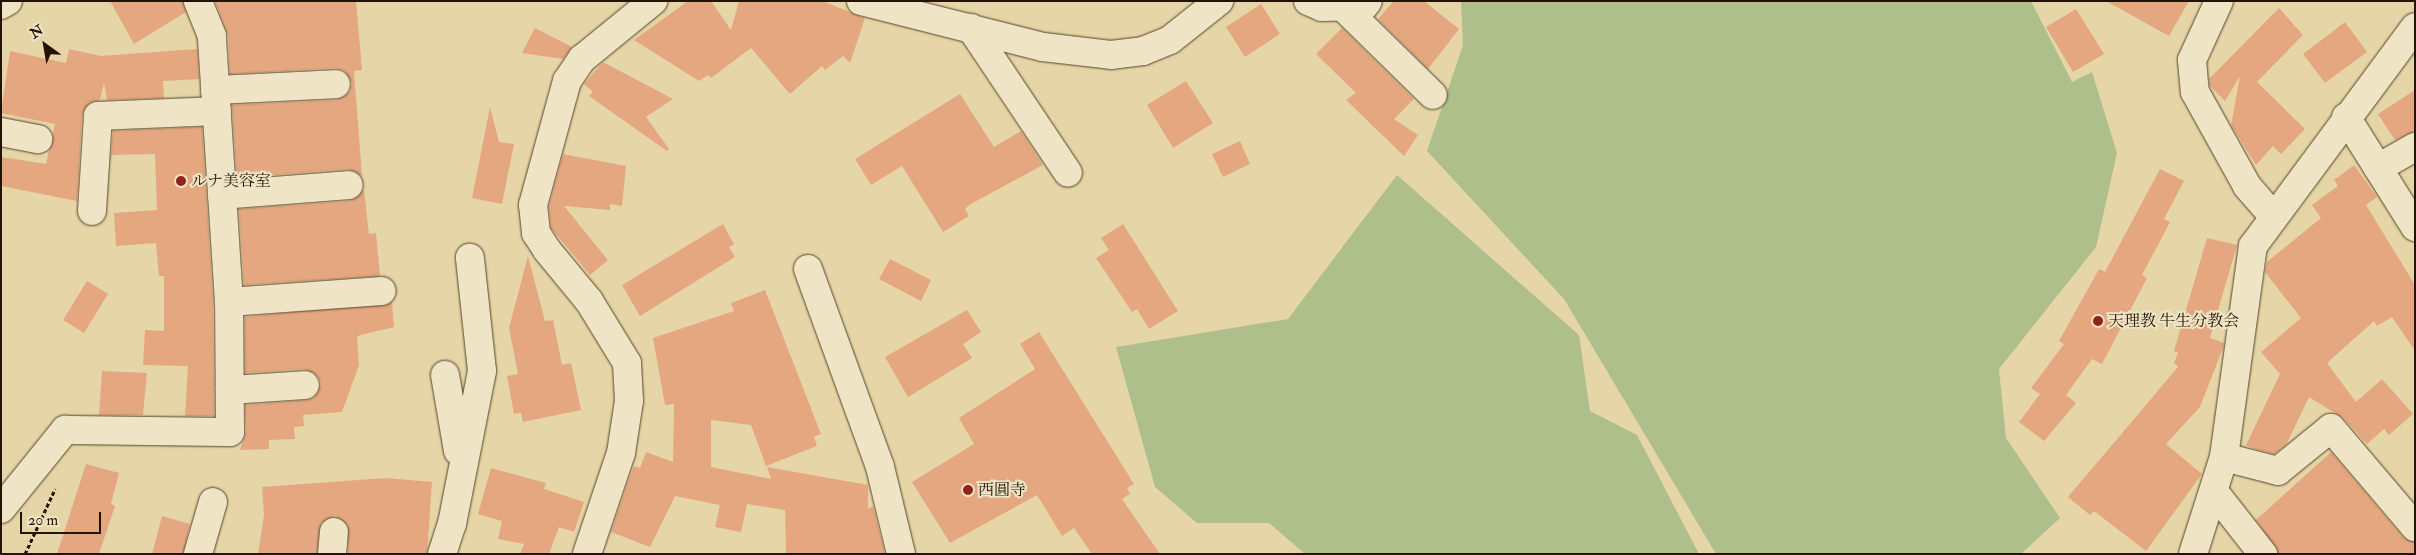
<!DOCTYPE html>
<meta charset="utf-8">
<style>
body{margin:0}
#map{position:relative;width:2416px;height:555px;overflow:hidden;background:#e6d6a7;font-family:"IM FELL Double Pica","Noto Serif JP",serif}
div>[style]{position:absolute}
.green>*{inset:0;background:#aebf8c}
.building>*{inset:0;background:#e4a780}
.path>*{height:3px;margin-top:-1.5px;transform-origin:0;background:repeating-linear-gradient(90deg,#241300 0 4px,transparent 0 6.5px)}
.roads{filter:drop-shadow(0 0 1px #54442a) drop-shadow(0 0 1px #54442a)}
.minor>*{height:28px;margin:-14px;padding:0 14px;transform-origin:14px;border-radius:14px;background:#efe4c6}
.dots>*{width:14px;height:14px;translate:-50% -50%;box-sizing:border-box;border:2px solid #efe4c6;border-radius:50%}
span{translate:-50% -50%;white-space:nowrap;text-align:center;line-height:1.15;-webkit-text-stroke:4px #efe4c6;paint-order:stroke}
.poi-label{font-size:16px;color:#241300}
.left{translate:0 -50%;text-align:left}
.frame{position:absolute;inset:0;border:2px solid #241300;pointer-events:none}
.north{position:absolute;left:20px;top:20px;width:50px;height:50px;-webkit-text-stroke:4px #efe4c6;paint-order:stroke;rotate:328deg;font-size:14px;font-weight:700;line-height:20px;text-align:center;color:#241300}
.north::after{content:'';display:block;margin:auto;width:18px;height:22px;background:#241300;clip-path:polygon(50% 0,100% 100%,50% 72%,0 100%)}
.scale{position:absolute;left:20px;top:512px;width:81px;height:22px;box-sizing:border-box;border:2px solid #241300;border-top:0;padding-left:6px;font-size:15px;line-height:18px;white-space:nowrap;color:#241300;-webkit-text-stroke:4px #efe4c6;paint-order:stroke}
</style>
<div id="map">
<div class="green">
<div style="clip-path:polygon(1461px 1px,2031px 1px,2072px 82px,2092px 72px,2117px 153px,2096px 247px,1999px 369px,2006px 438px,2060px 518px,2021px 554px,1716px 554px,1564px 299px,1427px 151px,1463px 45px)"></div>
<div style="clip-path:polygon(1397px 175px,1579px 335px,1590px 411px,1637px 435px,1699px 554px,1305px 554px,1269px 523px,1197px 523px,1155px 487px,1116px 347px,1288px 319px)"></div>
</div>
<div class="building">
<div style="clip-path:polygon(110px 1px,183px 1px,186px 12px,134px 44px)"></div>
<div style="clip-path:polygon(215px 1px,356px 1px,362px 70px,354px 71px,362px 176px,348px 169px,237px 178px,232px 105px,337px 100px,350px 92px,352px 83px,344px 70px,335px 68px,230px 74px,228px 35px)"></div>
<div style="clip-path:polygon(688px 1px,711px 1px,731px 30px,739px 1px,822px 1px,865px 18px,850px 63px,843px 56px,825px 70px,822px 66px,790px 94px,751px 48px,711px 78px,708px 75px,699px 81px,634px 40px)"></div>
<div style="clip-path:polygon(1394px 1px,1424px 1px,1459px 29px,1428px 69px,1378px 19px)"></div>
<div style="clip-path:polygon(2106px 1px,2189px 1px,2169px 36px)"></div>
<div style="clip-path:polygon(1261px 4px,1280px 34px,1245px 57px,1226px 27px)"></div>
<div style="clip-path:polygon(2279px 8px,2303px 35px,2257px 82px,2305px 129px,2281px 154px,2273px 146px,2256px 165px,2231px 125px,2240px 76px,2225px 101px,2210px 86px,2209px 79px)"></div>
<div style="clip-path:polygon(2076px 9px,2104px 54px,2073px 72px,2046px 27px)"></div>
<div style="clip-path:polygon(2345px 22px,2367px 52px,2325px 83px,2303px 54px)"></div>
<div style="clip-path:polygon(535px 28px,572px 47px,563px 59px,522px 53px)"></div>
<div style="clip-path:polygon(1342px 28px,1414px 99px,1394px 119px,1418px 135px,1404px 156px,1346px 100px,1356px 93px,1316px 54px)"></div>
<div style="clip-path:polygon(69px 49px,101px 56px,197px 49px,199px 79px,163px 81px,164px 98px,107px 100px,104px 83px,100px 100px,90px 103px,82px 115px,77px 201px,1px 186px,1px 157px,46px 164px,55px 124px,1px 113px,10px 51px,66px 63px)"></div>
<div style="clip-path:polygon(603px 62px,673px 99px,646px 117px,669px 149px,667px 151px,589px 96px,593px 92px,584px 84px)"></div>
<div style="clip-path:polygon(1186px 81px,1213px 123px,1173px 148px,1147px 105px)"></div>
<div style="clip-path:polygon(2415px 90px,2415px 131px,2395px 140px,2378px 114px)"></div>
<div style="clip-path:polygon(960px 94px,994px 147px,1021px 131px,1043px 165px,969px 205px,965px 209px,969px 216px,943px 232px,902px 166px,871px 185px,855px 159px)"></div>
<div style="clip-path:polygon(490px 107px,499px 142px,514px 144px,502px 204px,472px 198px)"></div>
<div style="clip-path:polygon(202px 127px,213px 303px,214px 416px,185px 416px,188px 366px,143px 365px,145px 330px,164px 331px,164px 276px,159px 276px,156px 243px,116px 246px,114px 213px,157px 210px,155px 154px,111px 155px,113px 131px)"></div>
<div style="clip-path:polygon(1240px 141px,1250px 164px,1223px 177px,1212px 154px)"></div>
<div style="clip-path:polygon(563px 154px,626px 166px,622px 206px,610px 204px,610px 210px,564px 206px,608px 260px,590px 275px,551px 228px,549px 206px)"></div>
<div style="clip-path:polygon(2354px 165px,2377px 197px,2366px 205px,2415px 285px,2415px 351px,2392px 317px,2377px 326px,2374px 321px,2327px 363px,2356px 402px,2382px 379px,2413px 414px,2389px 435px,2384px 429px,2367px 444px,2343px 418px,2309px 397px,2286px 445px,2274px 454px,2255px 449px,2246px 445px,2280px 374px,2261px 352px,2301px 318px,2265px 272px,2267px 262px,2321px 218px,2312px 205px,2338px 186px,2334px 180px)"></div>
<div style="clip-path:polygon(2160px 169px,2184px 181px,2164px 219px,2170px 222px,2142px 275px,2147px 278px,2102px 364px,2092px 359px,2066px 395px,2076px 403px,2044px 441px,2019px 422px,2040px 394px,2031px 388px,2064px 344px,2059px 341px,2099px 269px,2105px 272px)"></div>
<div style="clip-path:polygon(364px 190px,369px 234px,376px 233px,380px 276px,244px 285px,239px 209px,350px 201px)"></div>
<div style="clip-path:polygon(723px 224px,734px 244px,729px 247px,735px 257px,640px 316px,622px 285px)"></div>
<div style="clip-path:polygon(1123px 224px,1178px 311px,1149px 329px,1137px 309px,1132px 312px,1096px 258px,1109px 250px,1101px 238px)"></div>
<div style="clip-path:polygon(2207px 238px,2237px 245px,2210px 338px,2224px 343px,2223px 348px,2200px 407px,2166px 444px,2202px 474px,2146px 551px,2094px 511px,2090px 515px,2068px 497px,2178px 367px,2174px 363px,2178px 353px,2174px 351px)"></div>
<div style="clip-path:polygon(528px 256px,545px 321px,553px 320px,562px 365px,571px 363px,581px 410px,523px 422px,521px 413px,514px 414px,507px 376px,518px 374px,509px 328px)"></div>
<div style="clip-path:polygon(890px 259px,931px 280px,921px 301px,879px 279px)"></div>
<div style="clip-path:polygon(87px 281px,108px 294px,84px 333px,63px 320px)"></div>
<div style="clip-path:polygon(765px 290px,821px 434px,814px 437px,817px 446px,766px 466px,751px 425px,711px 420px,711px 467px,771px 479px,767px 467px,868px 485px,868px 509px,873px 506px,885px 554px,786px 554px,785px 510px,747px 504px,741px 532px,715px 527px,720px 505px,675px 496px,650px 547px,611px 532px,630px 476px,634px 466px,640px 468px,646px 452px,673px 462px,674px 404px,665px 405px,653px 338px,734px 311px,731px 303px)"></div>
<div style="clip-path:polygon(392px 302px,394px 327px,357px 336px,359px 365px,342px 412px,303px 415px,304px 426px,294px 427px,295px 439px,269px 440px,269px 449px,240px 450px,246px 432px,245px 405px,307px 400px,314px 398px,321px 384px,318px 376px,304px 369px,245px 373px,245px 317px)"></div>
<div style="clip-path:polygon(967px 310px,981px 332px,963px 344px,972px 358px,908px 397px,885px 357px)"></div>
<div style="clip-path:polygon(1039px 332px,1134px 484px,1127px 488px,1130px 494px,1122px 499px,1160px 554px,1092px 554px,1074px 528px,1062px 536px,1037px 495px,950px 543px,912px 482px,974px 444px,959px 418px,1035px 369px,1020px 344px)"></div>
<div style="clip-path:polygon(102px 371px,147px 373px,143px 415px,99px 415px)"></div>
<div style="clip-path:polygon(2331px 452px,2403px 537px,2415px 542px,2415px 554px,2278px 554px,2256px 520px)"></div>
<div style="clip-path:polygon(86px 464px,119px 473px,111px 504px,115px 506px,99px 554px,57px 554px)"></div>
<div style="clip-path:polygon(491px 468px,546px 483px,544px 489px,584px 502px,574px 532px,559px 527px,549px 554px,520px 554px,524px 544px,498px 539px,502px 521px,478px 514px)"></div>
<div style="clip-path:polygon(386px 478px,432px 482px,427px 554px,348px 554px,348px 526px,335px 516px,321px 523px,317px 554px,258px 554px,264px 515px,262px 487px)"></div>
<div style="clip-path:polygon(162px 516px,190px 524px,183px 554px,152px 554px)"></div>
</div>
<div class="path">
<div style="left:25px;top:554px;width:72px;rotate:-65.2deg"></div>
</div>
<div class="roads">
<div class="minor">
<div style="left:861px;top:1px;width:188px;rotate:14.2deg"></div>
<div style="left:1043px;top:47px;width:68px;rotate:6.7deg"></div>
<div style="left:1111px;top:55px;width:32px;rotate:-7deg"></div>
<div style="left:1143px;top:51px;width:29px;rotate:-22deg"></div>
<div style="left:1170px;top:40px;width:63px;rotate:-38.5deg"></div>
<div style="left:1308px;top:1px;width:15px;rotate:23deg"></div>
<div style="left:1322px;top:7px;width:42px;rotate:-1.4deg"></div>
<div style="left:1364px;top:6px;width:6px;rotate:-51deg"></div>
<div style="left:2219px;top:1px;width:65px;rotate:114.6deg"></div>
<div style="left:2192px;top:60px;width:32px;rotate:85deg"></div>
<div style="left:2195px;top:92px;width:107px;rotate:61deg"></div>
<div style="left:2247px;top:186px;width:38px;rotate:49deg"></div>
<div style="left:1px;top:5px;width:8px;rotate:-30deg"></div>
<div style="left:1342px;top:6px;width:127px;rotate:44.4deg"></div>
<div style="left:971px;top:28px;width:174px;rotate:56.2deg"></div>
<div style="left:215px;top:90px;width:121px;rotate:-2.8deg"></div>
<div style="left:2346px;top:117px;width:130px;rotate:57.9deg"></div>
<div style="left:1px;top:132px;width:38px;rotate:11deg"></div>
<div style="left:2378px;top:168px;width:43px;rotate:-29.6deg"></div>
<div style="left:222px;top:195px;width:127px;rotate:-4.5deg"></div>
<div style="left:92px;top:211px;width:95px;rotate:-86.4deg"></div>
<div style="left:98px;top:116px;width:119px;rotate:-2.4deg"></div>
<div style="left:808px;top:269px;width:211px;rotate:70deg"></div>
<div style="left:880px;top:467px;width:89px;rotate:76.4deg"></div>
<div style="left:229px;top:302px;width:153px;rotate:-4.1deg"></div>
<div style="left:445px;top:375px;width:77px;rotate:80.3deg"></div>
<div style="left:230px;top:390px;width:75px;rotate:-3.8deg"></div>
<div style="left:2224px;top:457px;width:56px;rotate:14.5deg"></div>
<div style="left:2278px;top:471px;width:68px;rotate:-39.1deg"></div>
<div style="left:2331px;top:428px;width:130px;rotate:49.7deg"></div>
<div style="left:2215px;top:493px;width:78px;rotate:51.8deg"></div>
<div style="left:1px;top:509px;width:102px;rotate:-51deg"></div>
<div style="left:65px;top:430px;width:165px;rotate:0.7deg"></div>
<div style="left:230px;top:432px;width:130px;rotate:-90.4deg"></div>
<div style="left:229px;top:302px;width:267px;rotate:-93.7deg"></div>
<div style="left:212px;top:36px;width:38px;rotate:-112deg"></div>
<div style="left:198px;top:554px;width:54px;rotate:-73.9deg"></div>
<div style="left:332px;top:554px;width:22px;rotate:-85deg"></div>
<div style="left:442px;top:554px;width:32px;rotate:-72deg"></div>
<div style="left:452px;top:524px;width:156px;rotate:-78.9deg"></div>
<div style="left:482px;top:371px;width:114px;rotate:-96.1deg"></div>
<div style="left:587px;top:554px;width:107px;rotate:-71.4deg"></div>
<div style="left:621px;top:453px;width:53px;rotate:-81.3deg"></div>
<div style="left:629px;top:401px;width:38px;rotate:-93deg"></div>
<div style="left:627px;top:363px;width:73px;rotate:-121.5deg"></div>
<div style="left:589px;top:301px;width:66px;rotate:-129.5deg"></div>
<div style="left:547px;top:250px;width:20px;rotate:-123deg"></div>
<div style="left:536px;top:233px;width:28px;rotate:-96deg"></div>
<div style="left:533px;top:205px;width:129px;rotate:-74.7deg"></div>
<div style="left:567px;top:81px;width:27px;rotate:-56deg"></div>
<div style="left:582px;top:59px;width:92px;rotate:-39.2deg"></div>
<div style="left:2193px;top:554px;width:102px;rotate:-72.3deg"></div>
<div style="left:2224px;top:457px;width:213px;rotate:-82.2deg"></div>
<div style="left:2253px;top:246px;width:272px;rotate:-53.5deg"></div>
</div>
</div>
<div class="dots">
<div style="left:181px;top:181px;background:#8f2418"></div>
<div style="left:2098px;top:321px;background:#8f2418"></div>
<div style="left:968px;top:490px;background:#8f2418"></div>
</div>
<div class="poi-label">
<span class="left" style="left:191px;top:181px">ルナ美容室</span>
<span class="left" style="left:2108px;top:321px">天理教 牛生分教会</span>
<span class="left" style="left:978px;top:490px">西圓寺</span>
</div>
<div class="frame"></div>
<div class="north">N</div>
<div class="scale">20 m</div>
</div>
